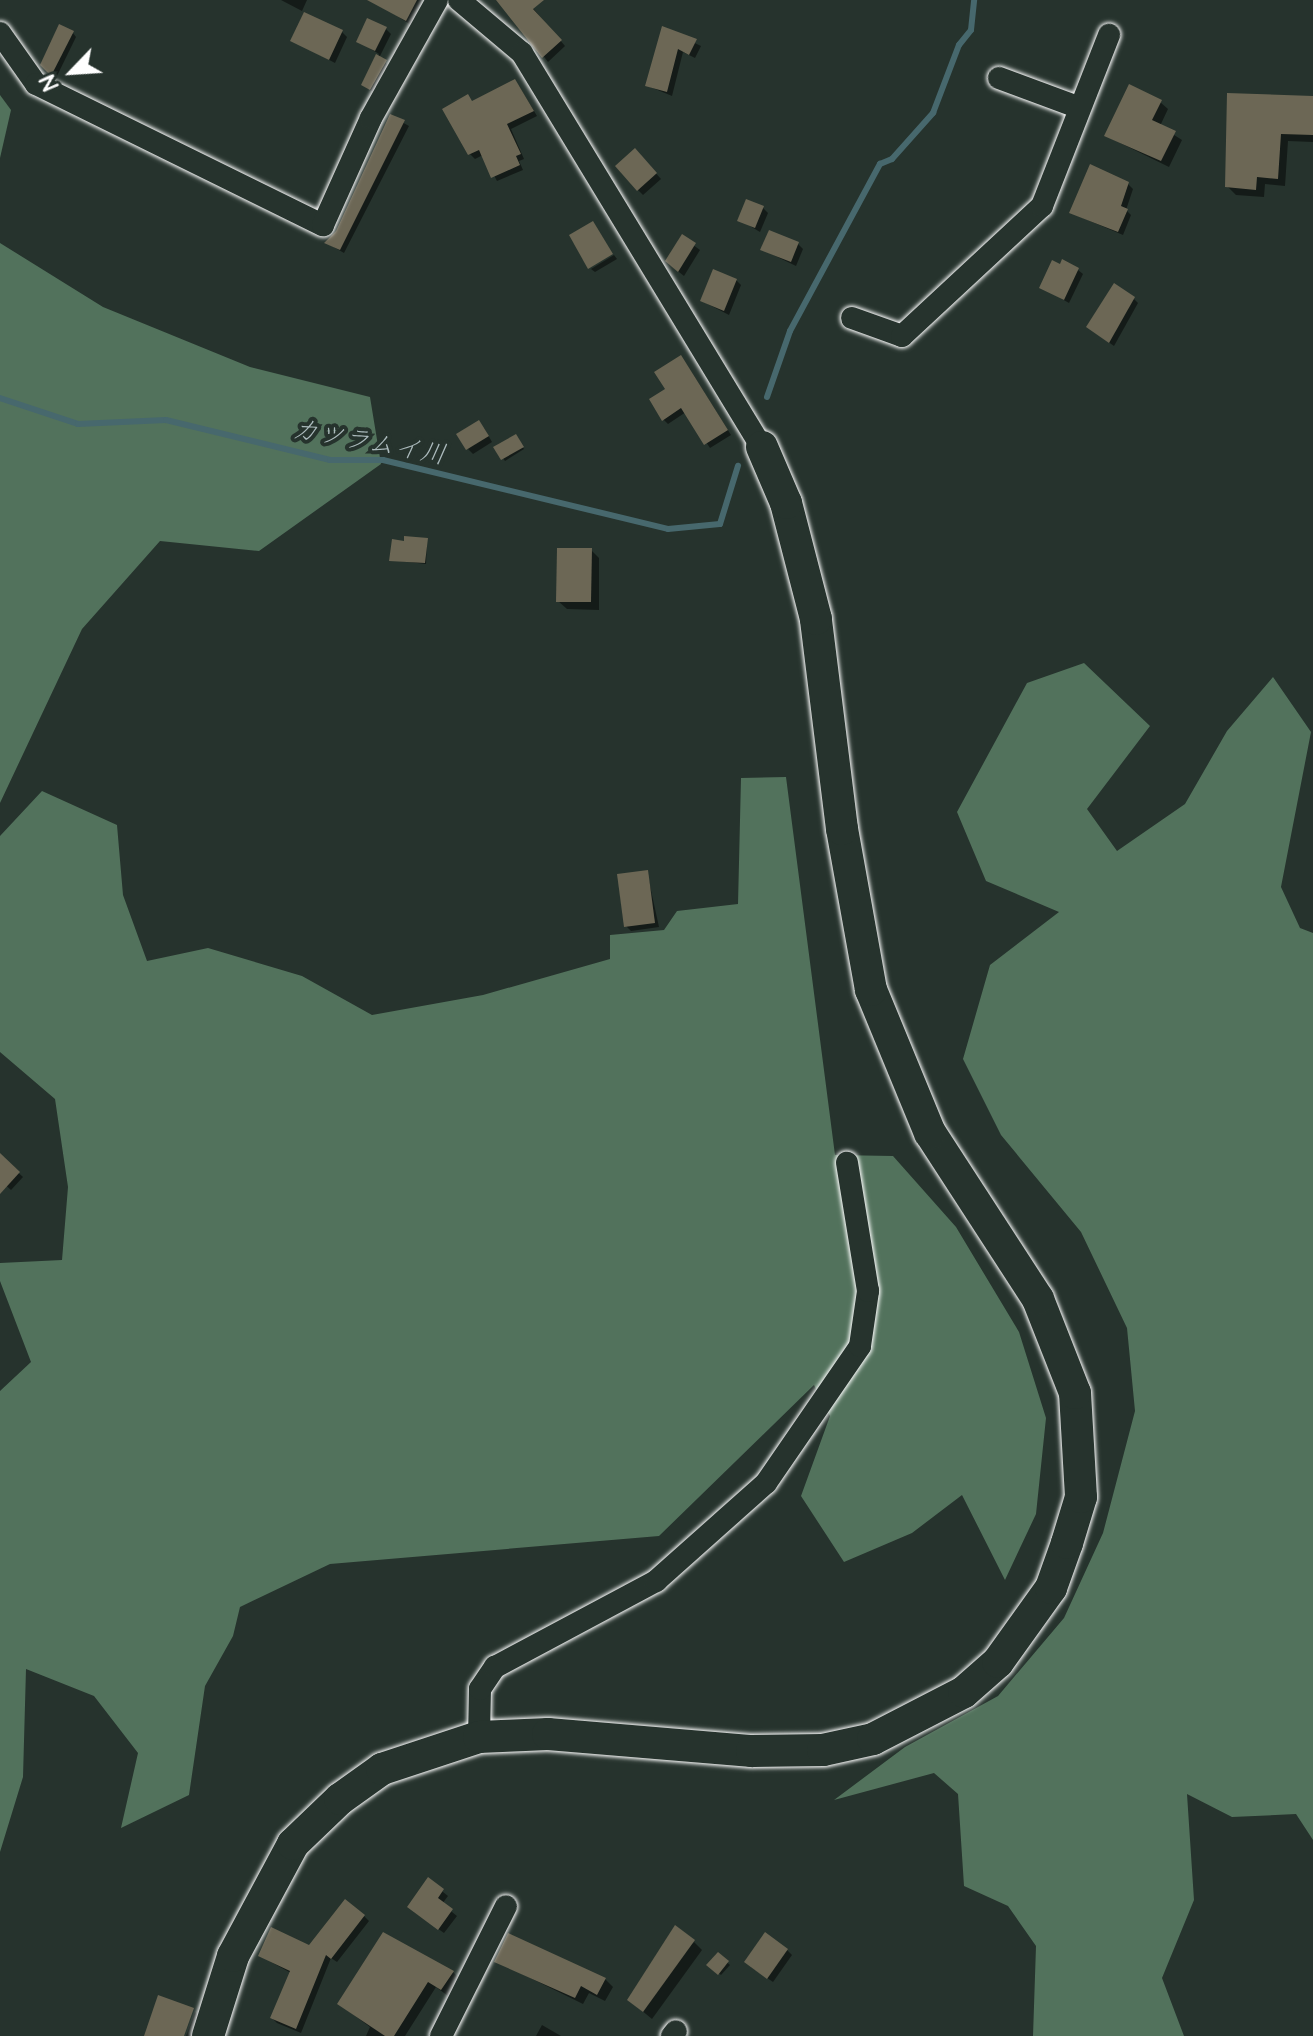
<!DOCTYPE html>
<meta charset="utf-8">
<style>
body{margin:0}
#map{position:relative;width:1313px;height:2036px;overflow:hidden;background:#26332d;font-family:"Architects Daughter","Klee One",sans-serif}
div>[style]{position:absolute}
.green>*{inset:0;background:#52725c}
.shadow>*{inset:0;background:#0007}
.stream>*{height:6px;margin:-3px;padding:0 3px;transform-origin:3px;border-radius:3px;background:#47686d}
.building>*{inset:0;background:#6c6755}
.roads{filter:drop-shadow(0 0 2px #fff) drop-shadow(0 0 2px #fff)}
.street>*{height:22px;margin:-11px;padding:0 11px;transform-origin:11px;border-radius:11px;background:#26332d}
.secondary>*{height:32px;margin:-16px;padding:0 16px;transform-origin:16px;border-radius:16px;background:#26332d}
span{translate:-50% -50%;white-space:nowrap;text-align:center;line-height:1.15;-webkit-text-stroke:8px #26332d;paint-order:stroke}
.water-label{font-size:26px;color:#acbbbd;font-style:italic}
.north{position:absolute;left:32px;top:32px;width:80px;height:80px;-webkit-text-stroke:6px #26332d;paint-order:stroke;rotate:245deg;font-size:22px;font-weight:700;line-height:32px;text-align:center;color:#fff}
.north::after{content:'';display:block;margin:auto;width:28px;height:36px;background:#fff;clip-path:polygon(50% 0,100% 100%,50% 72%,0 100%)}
</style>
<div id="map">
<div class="green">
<div style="clip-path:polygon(0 95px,11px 110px,0 158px)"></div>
<div style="clip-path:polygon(0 243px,103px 307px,250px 367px,370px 397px,381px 464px,259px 551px,160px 541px,82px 629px,0 803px)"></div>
<div style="clip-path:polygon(1084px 663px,1150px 726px,1087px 809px,1117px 851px,1185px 804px,1227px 731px,1273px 677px,1311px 732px,1281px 887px,1300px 928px,1313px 933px,1313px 1840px,1296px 1814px,1232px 1817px,1187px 1794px,1194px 1900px,1162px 1978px,1184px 2036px,1033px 2036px,1036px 1946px,1008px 1906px,964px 1886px,958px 1794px,934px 1773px,834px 1800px,905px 1747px,998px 1696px,1064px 1618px,1103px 1533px,1135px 1411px,1127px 1328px,1081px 1232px,1001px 1135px,963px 1059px,990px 965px,1059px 912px,986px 881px,957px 812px,1027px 683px)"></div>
<div style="clip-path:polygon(786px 777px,835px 1155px,893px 1156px,956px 1227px,1019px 1332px,1046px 1418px,1036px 1514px,1005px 1580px,962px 1495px,912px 1533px,844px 1562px,801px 1496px,830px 1416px,814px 1385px,659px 1536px,330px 1564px,240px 1607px,233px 1636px,205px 1686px,189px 1795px,121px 1828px,138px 1753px,94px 1696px,26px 1669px,23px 1777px,0 1852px,0 1391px,31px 1362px,0 1281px,0 1263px,62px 1260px,68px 1187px,55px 1099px,0 1052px,0 836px,42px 791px,117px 825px,123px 895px,147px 961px,208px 948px,302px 976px,372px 1015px,483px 995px,610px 959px,610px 935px,664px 930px,677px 911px,738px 904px,741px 778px)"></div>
</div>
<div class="shadow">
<div style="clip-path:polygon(281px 0,307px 0,302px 11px)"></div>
<div style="clip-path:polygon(394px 0,422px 0,411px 25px,388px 10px)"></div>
<div style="clip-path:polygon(500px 0,526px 0,565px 46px,548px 62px)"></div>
<div style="clip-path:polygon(663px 28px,701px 46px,695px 58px,683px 52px,672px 96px,648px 86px)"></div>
<div style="clip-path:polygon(386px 29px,391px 34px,379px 58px,391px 67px,376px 94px,363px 85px,379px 54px,358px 41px)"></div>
<div style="clip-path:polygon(342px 32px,347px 37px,335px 63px,293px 41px)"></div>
<div style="clip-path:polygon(73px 33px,76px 37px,56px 78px,42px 65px)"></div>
<div style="clip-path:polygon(519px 86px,537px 116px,511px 129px,524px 159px,519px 161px,523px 170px,497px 181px,483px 155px,475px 159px,470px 154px,444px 110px,467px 96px,473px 103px)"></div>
<div style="clip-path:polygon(1313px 98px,1313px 142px,1288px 141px,1285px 186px,1265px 184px,1264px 197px,1236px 195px,1227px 186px)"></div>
<div style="clip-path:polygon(1160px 102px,1168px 109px,1160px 126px,1182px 140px,1169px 167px,1106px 136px)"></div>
<div style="clip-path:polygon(391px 116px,409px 126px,344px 253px,327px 243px,337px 232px)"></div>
<div style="clip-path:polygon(635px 150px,661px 179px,643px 195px,638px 190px)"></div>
<div style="clip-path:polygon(1128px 184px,1133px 189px,1126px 210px,1131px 215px,1123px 235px,1071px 213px)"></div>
<div style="clip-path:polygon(763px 208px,768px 213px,760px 232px,740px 220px)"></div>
<div style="clip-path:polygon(682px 237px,700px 250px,684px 276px,669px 264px)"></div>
<div style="clip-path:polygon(798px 244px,803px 249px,796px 266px,763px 250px)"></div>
<div style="clip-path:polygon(614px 255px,617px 259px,595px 272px,591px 269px)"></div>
<div style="clip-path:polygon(1078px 270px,1083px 274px,1069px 303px,1041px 287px)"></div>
<div style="clip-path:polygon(736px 280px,741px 285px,729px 315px,702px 301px)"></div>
<div style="clip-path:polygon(1134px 299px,1138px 303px,1114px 346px,1093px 331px)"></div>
<div style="clip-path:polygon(685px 362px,731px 435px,710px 448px,686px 412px,668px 424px,663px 419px,667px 390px)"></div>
<div style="clip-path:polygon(484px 428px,492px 442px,473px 454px,468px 449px)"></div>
<div style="clip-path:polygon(517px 438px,524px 449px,505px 461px,496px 448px)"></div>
<div style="clip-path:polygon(427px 540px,426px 564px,391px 560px,406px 543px)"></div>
<div style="clip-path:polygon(591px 550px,599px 558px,599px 610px,567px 609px,558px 601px)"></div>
<div style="clip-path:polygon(647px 872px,659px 927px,631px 931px,626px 926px)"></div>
<div style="clip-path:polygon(0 1156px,23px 1177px,11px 1190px,0 1180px)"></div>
<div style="clip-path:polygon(428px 1880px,448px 1896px,442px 1904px,457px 1916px,444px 1933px,414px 1912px)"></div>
<div style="clip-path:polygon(364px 1916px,369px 1921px,337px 1962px,331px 1958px,301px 2033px,277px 2023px,272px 2018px,291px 1973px,260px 1956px,310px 1947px)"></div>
<div style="clip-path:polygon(694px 1942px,702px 1950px,652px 2019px,629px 2000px)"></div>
<div style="clip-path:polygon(787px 1950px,792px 1955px,773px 1982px,751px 1967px)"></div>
<div style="clip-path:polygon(718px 1955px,730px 1965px,721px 1975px,709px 1965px)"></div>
<div style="clip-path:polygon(496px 1961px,605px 1979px,613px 1987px,605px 2001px,589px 1993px,583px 2004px)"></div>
<div style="clip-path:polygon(453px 1972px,460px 1979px,448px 1996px,436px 1987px,405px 2036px,366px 2036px,370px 2027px,339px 2004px)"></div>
<div style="clip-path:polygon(195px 2012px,201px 2018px,194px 2036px,186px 2036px)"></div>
<div style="clip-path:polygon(542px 2025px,561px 2036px,536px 2036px)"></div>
</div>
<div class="stream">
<div style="left:767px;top:397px;width:70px;rotate:-70.8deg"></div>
<div style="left:790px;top:331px;width:190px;rotate:-61.7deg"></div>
<div style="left:880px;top:164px;width:13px;rotate:-23deg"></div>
<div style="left:892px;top:159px;width:62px;rotate:-48.3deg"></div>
<div style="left:933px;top:113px;width:73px;rotate:-69.1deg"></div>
<div style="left:959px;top:45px;width:19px;rotate:-51deg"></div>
<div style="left:971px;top:30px;width:30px;rotate:-84deg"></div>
<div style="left:0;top:398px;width:82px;rotate:18.4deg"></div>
<div style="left:78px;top:424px;width:88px;rotate:-2.6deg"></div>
<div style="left:166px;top:420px;width:169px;rotate:13.7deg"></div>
<div style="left:330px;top:460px;width:53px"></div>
<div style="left:383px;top:460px;width:293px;rotate:13.6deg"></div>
<div style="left:668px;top:529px;width:52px;rotate:-5.5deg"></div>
<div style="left:720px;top:524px;width:61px;rotate:-72.8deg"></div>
</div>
<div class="building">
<div style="clip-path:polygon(367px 0,417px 0,406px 21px)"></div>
<div style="clip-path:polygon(496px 0,544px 0,533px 9px,562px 40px,542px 58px)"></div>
<div style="clip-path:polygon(304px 12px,343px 30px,329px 60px,290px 41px)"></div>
<div style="clip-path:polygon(367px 18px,387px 27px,375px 51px,356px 42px)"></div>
<div style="clip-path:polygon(59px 24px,74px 31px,51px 76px,40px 65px)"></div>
<div style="clip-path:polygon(662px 26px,697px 39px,689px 55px,678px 49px,667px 92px,645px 86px)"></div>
<div style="clip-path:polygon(376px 54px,387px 60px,370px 90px,361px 85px)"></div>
<div style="clip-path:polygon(515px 79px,534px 111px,507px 124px,521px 154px,516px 156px,520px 165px,491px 178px,479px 150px,468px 155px,442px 109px,468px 94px,472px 101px)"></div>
<div style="clip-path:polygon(1129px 84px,1162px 100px,1152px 120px,1176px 131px,1161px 161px,1104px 136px)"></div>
<div style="clip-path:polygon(1227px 93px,1313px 96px,1313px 135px,1281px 134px,1278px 179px,1257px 177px,1256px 190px,1225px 187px)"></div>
<div style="clip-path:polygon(390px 114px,405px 120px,340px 250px,324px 243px,336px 231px)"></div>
<div style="clip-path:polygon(635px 148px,657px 173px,637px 191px,615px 166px)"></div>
<div style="clip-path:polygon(1090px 164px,1129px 182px,1121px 206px,1128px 209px,1118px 232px,1069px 213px)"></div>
<div style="clip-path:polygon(746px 199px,764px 206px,755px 228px,737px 221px)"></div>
<div style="clip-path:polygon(593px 221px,613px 254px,588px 269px,569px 235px)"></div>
<div style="clip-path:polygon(769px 230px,799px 242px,791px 262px,760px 250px)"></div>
<div style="clip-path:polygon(682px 234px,696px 243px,678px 272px,665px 261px)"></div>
<div style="clip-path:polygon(1062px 259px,1079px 268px,1064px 300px,1039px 288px,1052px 260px,1060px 264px)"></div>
<div style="clip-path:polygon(713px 269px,737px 279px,724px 311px,700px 301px)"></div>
<div style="clip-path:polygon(1114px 283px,1135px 297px,1109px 343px,1086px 327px)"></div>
<div style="clip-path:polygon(681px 355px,728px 430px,704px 445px,681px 408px,662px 421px,649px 399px,665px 389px,654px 372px)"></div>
<div style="clip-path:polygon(479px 420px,489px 436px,466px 450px,456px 434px)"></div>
<div style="clip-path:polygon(516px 434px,524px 447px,501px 460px,493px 447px)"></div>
<div style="clip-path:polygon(404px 536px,428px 538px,425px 563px,389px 561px,392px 539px,404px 541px)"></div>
<div style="clip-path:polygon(557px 548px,592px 548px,591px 602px,556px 602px)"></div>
<div style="clip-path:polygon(648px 870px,655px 923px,624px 927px,617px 874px)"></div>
<div style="clip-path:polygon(0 1153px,20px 1172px,0 1194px)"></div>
<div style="clip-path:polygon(428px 1877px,444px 1889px,438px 1898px,453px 1909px,438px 1930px,407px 1907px)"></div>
<div style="clip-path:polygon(345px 1899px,365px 1915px,331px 1959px,326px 1955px,296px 2029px,270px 2018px,290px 1971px,258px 1956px,271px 1927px,309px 1945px)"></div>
<div style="clip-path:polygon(675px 1925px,695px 1940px,643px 2012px,627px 2000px)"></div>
<div style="clip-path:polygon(383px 1932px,454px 1971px,441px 1990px,428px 1982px,394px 2036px,385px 2036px,337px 2004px)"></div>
<div style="clip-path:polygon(765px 1932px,788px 1949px,767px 1979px,744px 1962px)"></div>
<div style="clip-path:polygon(508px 1933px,606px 1978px,597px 1995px,581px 1986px,575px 1998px,494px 1962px)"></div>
<div style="clip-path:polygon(718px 1952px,729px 1961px,718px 1975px,706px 1965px)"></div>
<div style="clip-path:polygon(158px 1995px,194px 2008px,184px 2036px,144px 2036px)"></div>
</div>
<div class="roads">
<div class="street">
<div style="left:459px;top:0;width:82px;rotate:40.1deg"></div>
<div style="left:522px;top:53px;width:461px;rotate:58.7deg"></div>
<div style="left:0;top:33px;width:62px;rotate:54.8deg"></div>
<div style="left:36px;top:84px;width:320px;rotate:26.2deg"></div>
<div style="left:323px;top:225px;width:117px;rotate:-65.8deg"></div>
<div style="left:371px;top:118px;width:135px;rotate:-60.8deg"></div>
<div style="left:999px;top:78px;width:86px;rotate:20.3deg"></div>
<div style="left:852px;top:318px;width:53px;rotate:19.8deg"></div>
<div style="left:902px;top:336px;width:191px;rotate:-42.9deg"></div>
<div style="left:1042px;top:206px;width:184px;rotate:-68.6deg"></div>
<div style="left:479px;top:1737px;width:48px;rotate:-88.8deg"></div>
<div style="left:480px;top:1689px;width:27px;rotate:-56deg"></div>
<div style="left:495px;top:1667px;width:183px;rotate:-28.1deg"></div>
<div style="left:656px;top:1581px;width:147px;rotate:-41.7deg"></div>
<div style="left:766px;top:1483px;width:166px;rotate:-55.5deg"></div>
<div style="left:860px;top:1346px;width:56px;rotate:-81.7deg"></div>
<div style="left:868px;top:1291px;width:130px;rotate:-99.3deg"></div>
<div style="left:441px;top:2036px;width:145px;rotate:-63.4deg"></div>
<div style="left:672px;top:2036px;width:6px;rotate:-51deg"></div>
</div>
<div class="secondary">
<div style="left:208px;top:2036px;width:84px;rotate:-72.6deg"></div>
<div style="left:233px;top:1956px;width:127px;rotate:-61.8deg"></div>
<div style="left:293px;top:1844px;width:65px;rotate:-43.8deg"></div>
<div style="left:340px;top:1799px;width:52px;rotate:-35.5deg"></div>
<div style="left:382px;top:1769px;width:102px;rotate:-18.3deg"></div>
<div style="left:479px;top:1737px;width:69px;rotate:-2.5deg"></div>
<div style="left:548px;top:1734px;width:205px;rotate:4.8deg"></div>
<div style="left:752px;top:1751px;width:71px;rotate:-0.8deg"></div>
<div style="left:823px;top:1750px;width:51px;rotate:-12.4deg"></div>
<div style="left:873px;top:1739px;width:102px;rotate:-27.3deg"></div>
<div style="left:964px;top:1692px;width:45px;rotate:-41.4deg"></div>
<div style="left:998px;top:1662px;width:91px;rotate:-54.4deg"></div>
<div style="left:1051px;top:1588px;width:48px;rotate:-70.4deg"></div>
<div style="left:1067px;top:1543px;width:48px;rotate:-73.1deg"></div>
<div style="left:1081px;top:1497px;width:104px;rotate:-93.3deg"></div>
<div style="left:1075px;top:1393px;width:101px;rotate:-111.5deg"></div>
<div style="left:1038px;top:1299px;width:198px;rotate:-123deg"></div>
<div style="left:930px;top:1133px;width:155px;rotate:-112.4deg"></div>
<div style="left:871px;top:990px;width:164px;rotate:-100.2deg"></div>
<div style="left:842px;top:829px;width:212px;rotate:-97.1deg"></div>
<div style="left:816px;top:619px;width:120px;rotate:-104.5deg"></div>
<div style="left:786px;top:503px;width:61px;rotate:-113.2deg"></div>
</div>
</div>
<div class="water-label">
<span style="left:369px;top:443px;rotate:10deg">カツラムイ川</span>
</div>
<div class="north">N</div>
</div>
